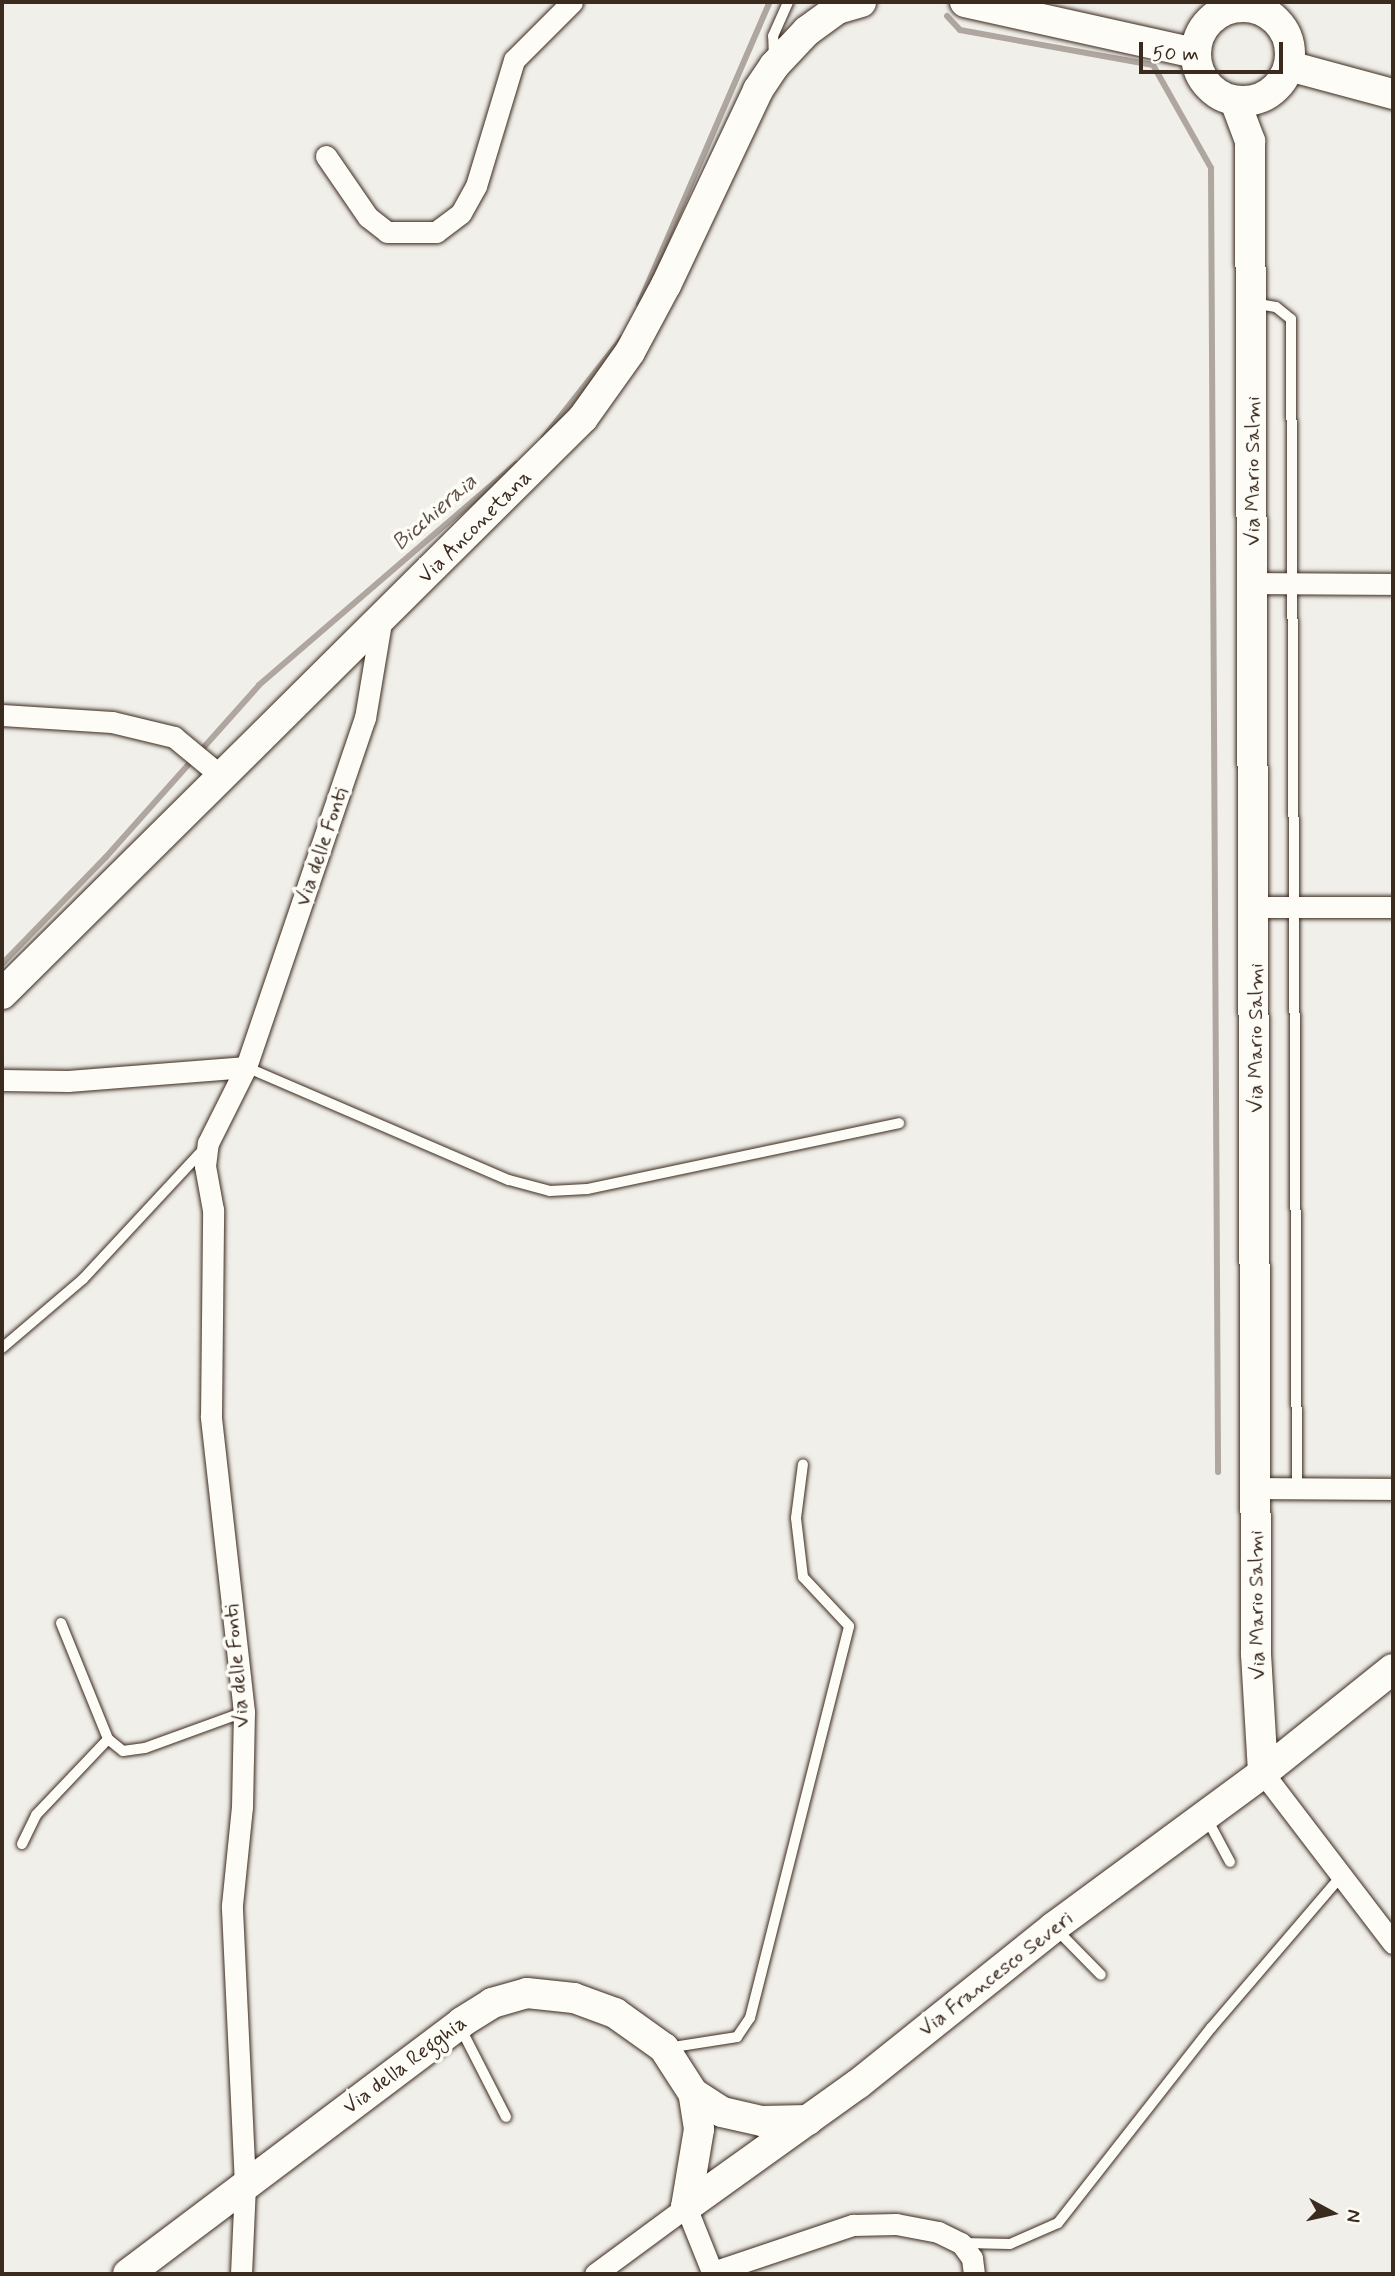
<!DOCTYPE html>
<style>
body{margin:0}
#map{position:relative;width:1395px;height:2276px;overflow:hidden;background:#f1efea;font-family:Mynerve,sans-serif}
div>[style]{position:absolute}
.stream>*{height:6px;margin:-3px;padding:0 3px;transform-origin:3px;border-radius:3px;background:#aea69f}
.roads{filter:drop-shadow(0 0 2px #3b2a1e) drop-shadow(0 0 2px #3b2a1e)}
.lane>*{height:10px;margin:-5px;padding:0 5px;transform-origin:5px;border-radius:5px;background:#fdfcf7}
.street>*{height:21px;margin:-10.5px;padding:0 10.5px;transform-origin:10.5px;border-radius:10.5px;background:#fdfcf7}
.secondary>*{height:30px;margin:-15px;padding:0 15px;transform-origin:15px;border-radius:15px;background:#fdfcf7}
.secondary>.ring{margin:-15px;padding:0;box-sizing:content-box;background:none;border:30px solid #fdfcf7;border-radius:50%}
span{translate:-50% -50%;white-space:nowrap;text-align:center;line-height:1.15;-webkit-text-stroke:7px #fdfcf7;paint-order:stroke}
.street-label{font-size:21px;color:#3b2a1e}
.water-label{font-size:23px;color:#63554b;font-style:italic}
.frame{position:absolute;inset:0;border:4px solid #3b2a1e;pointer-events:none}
.north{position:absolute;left:1297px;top:2178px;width:70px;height:70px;-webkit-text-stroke:5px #fdfcf7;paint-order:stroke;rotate:98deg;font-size:19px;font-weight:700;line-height:28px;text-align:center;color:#3b2a1e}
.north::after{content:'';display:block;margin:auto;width:24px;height:32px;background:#3b2a1e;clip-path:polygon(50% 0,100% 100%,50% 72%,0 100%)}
.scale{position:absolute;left:1139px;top:42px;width:144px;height:32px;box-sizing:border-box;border:4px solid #3b2a1e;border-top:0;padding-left:9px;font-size:21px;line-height:24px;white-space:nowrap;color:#3b2a1e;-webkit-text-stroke:5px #fdfcf7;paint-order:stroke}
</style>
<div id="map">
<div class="stream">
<div style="left:947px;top:16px;width:19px;rotate:47deg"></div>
<div style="left:960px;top:30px;width:196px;rotate:10.3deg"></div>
<div style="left:1153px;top:65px;width:118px;rotate:60.6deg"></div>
<div style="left:1211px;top:168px;width:1304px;rotate:89.69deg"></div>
<div style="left:639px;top:304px;width:329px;rotate:-66.6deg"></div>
<div style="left:544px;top:437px;width:126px;rotate:-51.8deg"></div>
<div style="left:2px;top:964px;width:149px;rotate:-45.8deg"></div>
<div style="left:106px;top:857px;width:230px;rotate:-48.3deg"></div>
<div style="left:259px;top:685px;width:339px;rotate:-40.7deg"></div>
</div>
<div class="roads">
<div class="lane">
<div style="left:774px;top:59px;width:23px;rotate:-92deg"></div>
<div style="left:773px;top:36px;width:37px;rotate:-66deg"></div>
<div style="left:1253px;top:303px;width:23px;rotate:10deg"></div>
<div style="left:1276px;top:307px;width:19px;rotate:39deg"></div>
<div style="left:1291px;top:319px;width:1169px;rotate:89.71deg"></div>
<div style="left:246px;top:1067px;width:286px;rotate:23.3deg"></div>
<div style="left:509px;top:1180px;width:42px;rotate:15deg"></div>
<div style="left:550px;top:1191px;width:37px;rotate:-3deg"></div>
<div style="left:587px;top:1189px;width:319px;rotate:-11.9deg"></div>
<div style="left:2px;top:1348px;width:106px;rotate:-40.4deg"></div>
<div style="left:83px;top:1279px;width:175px;rotate:-47.1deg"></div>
<div style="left:61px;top:1623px;width:125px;rotate:67.9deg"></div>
<div style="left:108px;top:1739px;width:19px;rotate:39deg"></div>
<div style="left:123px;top:1751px;width:22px;rotate:-8deg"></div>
<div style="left:145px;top:1748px;width:105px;rotate:-20deg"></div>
<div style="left:1206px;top:1817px;width:51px;rotate:61.9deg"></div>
<div style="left:22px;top:1844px;width:32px;rotate:-64deg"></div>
<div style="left:36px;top:1815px;width:105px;rotate:-46.5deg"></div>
<div style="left:1056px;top:1929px;width:64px;rotate:45.6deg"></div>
<div style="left:460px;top:2027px;width:101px;rotate:62.9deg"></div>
<div style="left:667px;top:2048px;width:71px;rotate:-8.9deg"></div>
<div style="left:737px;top:2037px;width:23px;rotate:-56deg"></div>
<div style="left:750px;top:2018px;width:404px;rotate:-75.8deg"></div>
<div style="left:849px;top:1626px;width:67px;rotate:-133.2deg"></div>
<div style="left:803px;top:1577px;width:59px;rotate:-96.8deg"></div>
<div style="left:796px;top:1518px;width:54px;rotate:-82.6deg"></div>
<div style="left:964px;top:2243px;width:46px;rotate:1.2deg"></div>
<div style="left:1010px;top:2244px;width:52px;rotate:-23.6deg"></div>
<div style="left:1058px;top:2223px;width:248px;rotate:-51.9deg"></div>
<div style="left:1211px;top:2028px;width:203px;rotate:-49.4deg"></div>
</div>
<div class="street">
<div style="left:326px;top:156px;width:74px;rotate:55.5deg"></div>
<div style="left:368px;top:217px;width:24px;rotate:38deg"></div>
<div style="left:387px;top:232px;width:49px"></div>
<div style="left:436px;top:232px;width:31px;rotate:-37deg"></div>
<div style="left:461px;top:213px;width:31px;rotate:-61deg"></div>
<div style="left:476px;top:186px;width:132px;rotate:-73.2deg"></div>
<div style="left:514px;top:60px;width:82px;rotate:-45deg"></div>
<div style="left:1253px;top:583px;width:140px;rotate:0.4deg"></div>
<div style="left:2px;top:715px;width:110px;rotate:3.6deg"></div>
<div style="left:112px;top:722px;width:64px;rotate:13.6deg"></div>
<div style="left:174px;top:737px;width:60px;rotate:39.6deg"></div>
<div style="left:1256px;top:907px;width:137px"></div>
<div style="left:2px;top:1080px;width:66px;rotate:0.9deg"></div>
<div style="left:68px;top:1081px;width:179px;rotate:-4.5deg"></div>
<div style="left:1256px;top:1488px;width:137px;rotate:0.4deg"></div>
<div style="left:1263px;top:1773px;width:214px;rotate:52.6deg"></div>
<div style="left:713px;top:2272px;width:148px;rotate:-18.6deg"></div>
<div style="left:853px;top:2225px;width:43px;rotate:-1.3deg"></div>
<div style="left:896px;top:2224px;width:43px;rotate:10.8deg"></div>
<div style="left:938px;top:2232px;width:25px;rotate:26deg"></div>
<div style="left:961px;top:2243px;width:19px;rotate:54deg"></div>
<div style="left:972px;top:2258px;width:16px;rotate:83deg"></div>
<div style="left:241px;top:2274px;width:89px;rotate:-87.4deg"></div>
<div style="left:245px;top:2185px;width:280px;rotate:-92.7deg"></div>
<div style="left:232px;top:1905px;width:99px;rotate:-84.2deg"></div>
<div style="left:242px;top:1807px;width:95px;rotate:-88.8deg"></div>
<div style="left:244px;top:1712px;width:298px;rotate:-96.4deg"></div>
<div style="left:211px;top:1416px;width:206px;rotate:-89.4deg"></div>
<div style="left:213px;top:1210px;width:45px;rotate:-100.3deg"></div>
<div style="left:205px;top:1166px;width:23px;rotate:-83deg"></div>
<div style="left:208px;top:1143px;width:85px;rotate:-63.4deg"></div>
<div style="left:246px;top:1067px;width:369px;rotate:-71.2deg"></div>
<div style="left:365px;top:718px;width:97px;rotate:-80.5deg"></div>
<div style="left:595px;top:2274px;width:113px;rotate:-36.4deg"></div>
<div style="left:686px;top:2207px;width:72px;rotate:68.1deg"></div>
</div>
<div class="secondary">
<div style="left:965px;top:2px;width:236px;rotate:12.5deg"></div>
<div class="ring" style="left:1196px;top:7px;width:64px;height:64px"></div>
<div style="left:1289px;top:66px;width:108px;rotate:15.1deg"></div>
<div style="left:1235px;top:101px;width:43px;rotate:69.4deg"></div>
<div style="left:1250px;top:141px;width:1513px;rotate:89.77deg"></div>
<div style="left:1256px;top:1654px;width:119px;rotate:86.6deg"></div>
<div style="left:2px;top:994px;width:818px;rotate:-44.75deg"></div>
<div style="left:583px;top:418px;width:81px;rotate:-54.5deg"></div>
<div style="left:630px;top:352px;width:76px;rotate:-61.8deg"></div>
<div style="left:666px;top:285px;width:216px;rotate:-64.7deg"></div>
<div style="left:758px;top:90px;width:29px;rotate:-56deg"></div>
<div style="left:774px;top:66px;width:48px;rotate:-46.7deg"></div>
<div style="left:807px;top:31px;width:37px;rotate:-36deg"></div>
<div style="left:837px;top:9px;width:25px;rotate:-16deg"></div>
<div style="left:686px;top:2207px;width:211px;rotate:-35.6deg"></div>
<div style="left:858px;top:2084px;width:251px;rotate:-38.7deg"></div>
<div style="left:1054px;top:1927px;width:260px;rotate:-36.4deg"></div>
<div style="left:1263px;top:1773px;width:166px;rotate:-38.7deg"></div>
<div style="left:686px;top:2207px;width:79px;rotate:-80.5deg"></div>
<div style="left:699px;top:2129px;width:36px;rotate:-99deg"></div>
<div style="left:128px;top:2274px;width:418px;rotate:-37deg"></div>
<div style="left:462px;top:2022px;width:36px;rotate:-32deg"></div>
<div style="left:492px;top:2003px;width:36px;rotate:-16deg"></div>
<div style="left:527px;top:1993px;width:47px;rotate:6.1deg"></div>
<div style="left:574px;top:1998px;width:44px;rotate:20.1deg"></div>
<div style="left:615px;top:2013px;width:60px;rotate:35.5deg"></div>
<div style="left:664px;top:2048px;width:54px;rotate:57.2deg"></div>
<div style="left:693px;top:2093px;width:35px;rotate:33deg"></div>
<div style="left:722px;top:2112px;width:41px;rotate:12.7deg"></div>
<div style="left:762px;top:2121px;width:46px;rotate:-1.2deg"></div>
</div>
</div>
<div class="street-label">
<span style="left:1253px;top:471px;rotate:-90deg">Via Mario Salmi</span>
<span style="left:475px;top:527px;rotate:-45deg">Via Anconetana</span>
<span style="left:322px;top:847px;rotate:-71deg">Via delle Fonti</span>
<span style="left:1256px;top:1038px;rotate:-90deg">Via Mario Salmi</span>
<span style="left:1257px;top:1605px;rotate:-91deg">Via Mario Salmi</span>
<span style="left:237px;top:1666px;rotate:-95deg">Via delle Fonti</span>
<span style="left:996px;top:1974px;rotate:-38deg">Via Francesco Severi</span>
<span style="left:405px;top:2065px;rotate:-37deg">Via della Regghia</span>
</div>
<div class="water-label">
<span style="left:435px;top:513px;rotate:-41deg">Bicchieraia</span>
</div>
<div class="frame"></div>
<div class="north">N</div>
<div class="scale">50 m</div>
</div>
